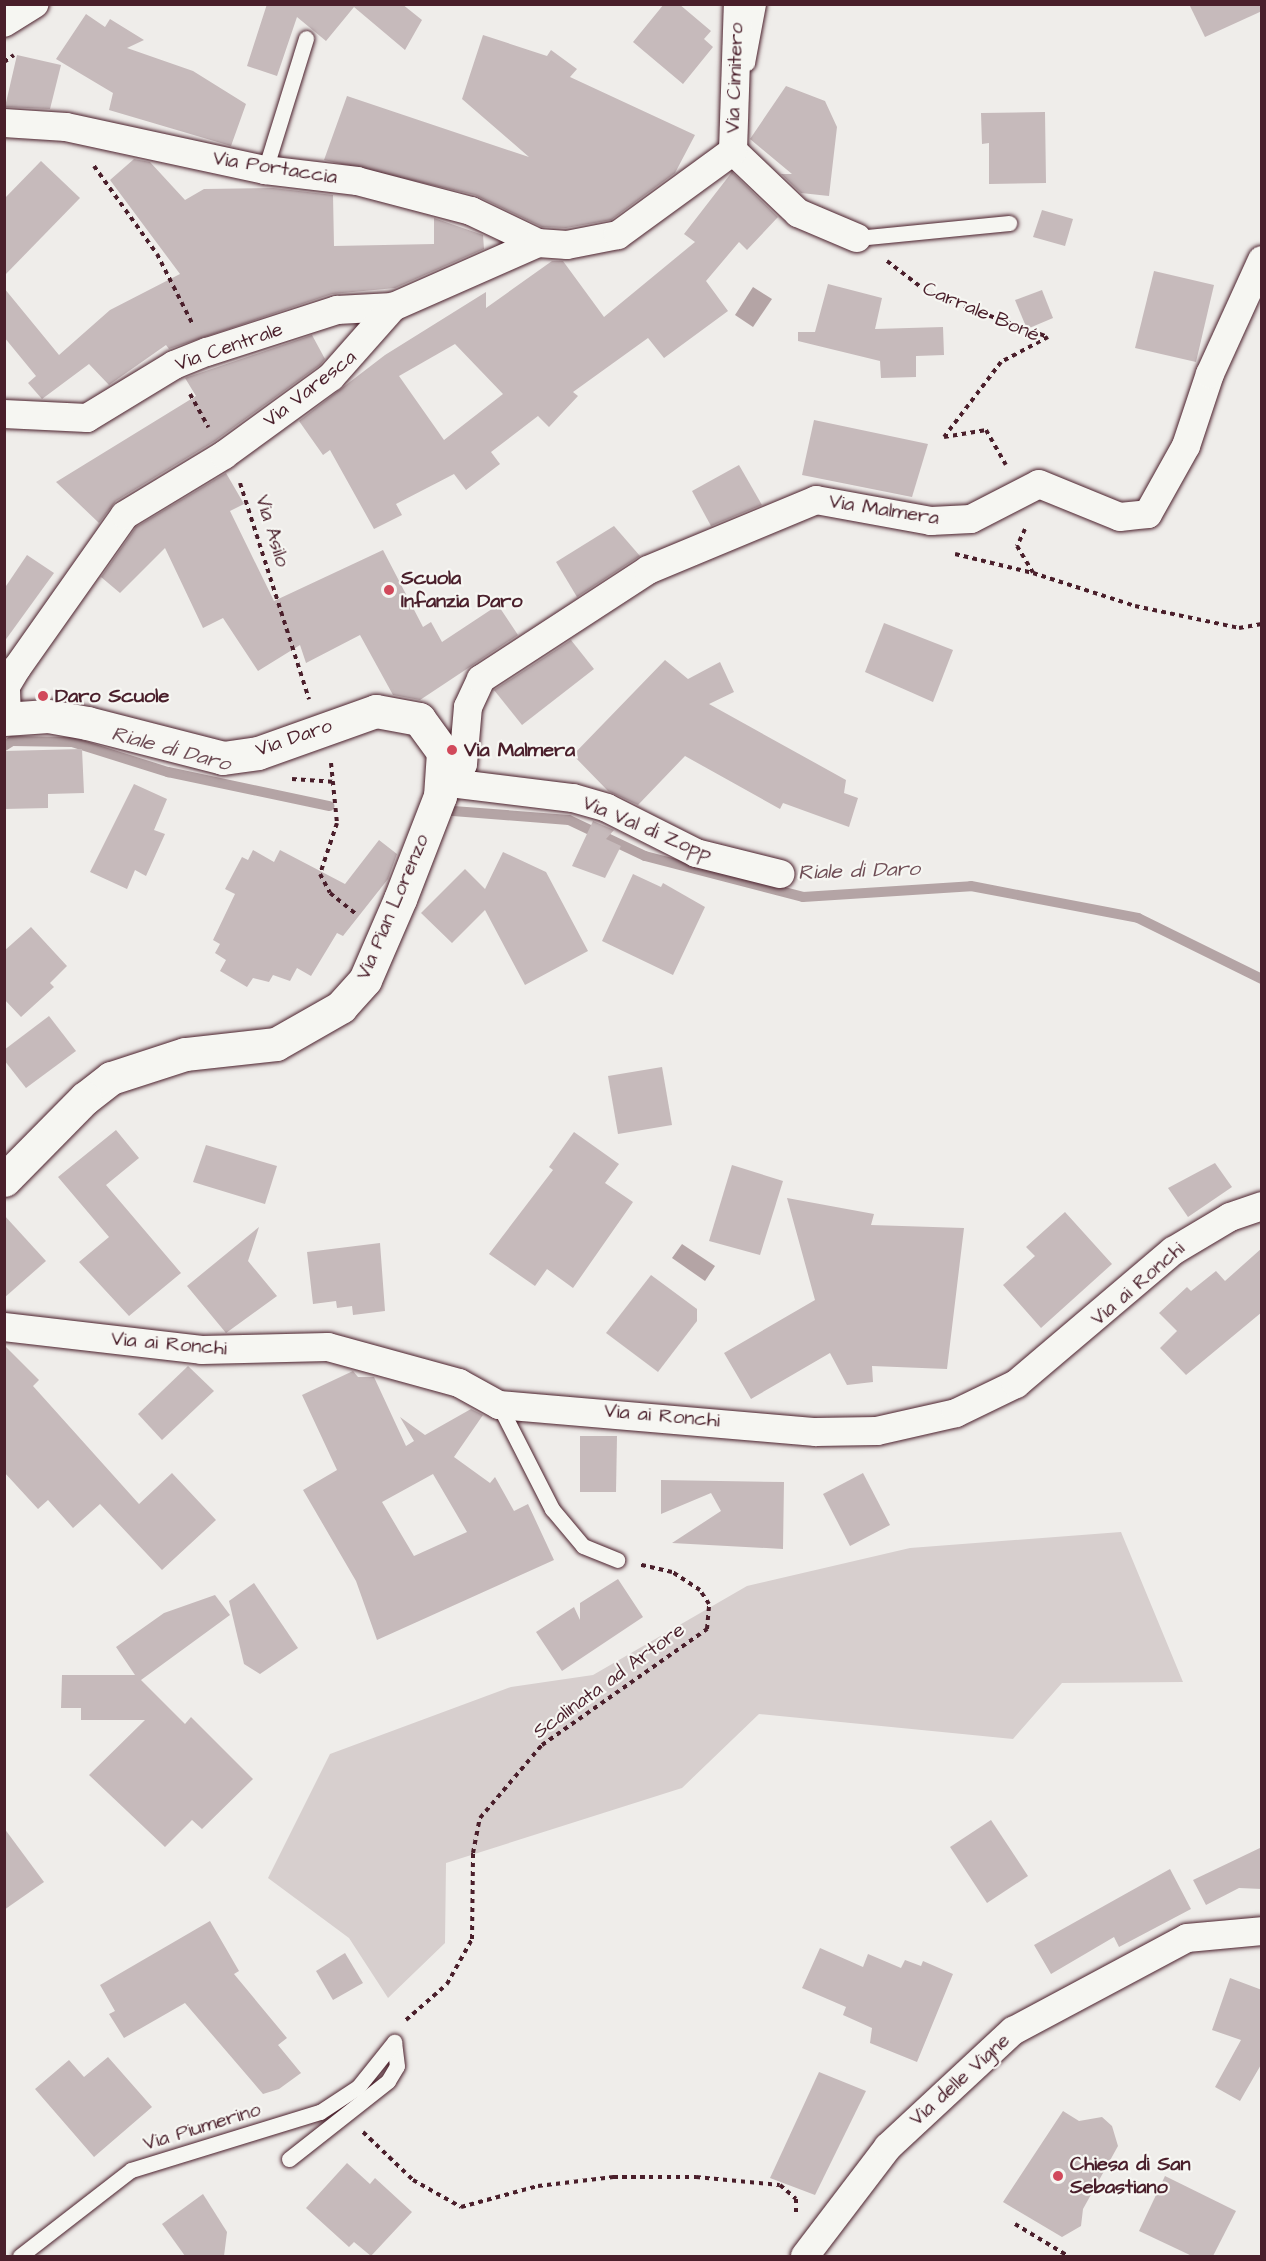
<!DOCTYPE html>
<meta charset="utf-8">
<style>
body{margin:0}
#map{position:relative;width:1266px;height:2261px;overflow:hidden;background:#efedea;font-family:"Architects Daughter",sans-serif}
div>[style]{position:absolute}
.green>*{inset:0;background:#d7cfce}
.water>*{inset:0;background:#b4a4a5}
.stream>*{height:10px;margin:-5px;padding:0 5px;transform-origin:5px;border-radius:5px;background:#b4a4a5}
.building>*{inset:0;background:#c6babb}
.path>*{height:4px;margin-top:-2px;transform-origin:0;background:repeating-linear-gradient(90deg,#4a1f2b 0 4.5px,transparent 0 9px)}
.roads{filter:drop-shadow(0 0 2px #4a1f2b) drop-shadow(0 0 2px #4a1f2b)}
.lane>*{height:15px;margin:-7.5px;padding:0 7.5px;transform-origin:7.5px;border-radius:7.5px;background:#f6f6f2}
.street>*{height:28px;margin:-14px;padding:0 14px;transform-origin:14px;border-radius:14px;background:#f6f6f2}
.secondary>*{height:33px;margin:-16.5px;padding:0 16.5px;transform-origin:16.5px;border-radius:16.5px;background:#f6f6f2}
.dots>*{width:16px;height:16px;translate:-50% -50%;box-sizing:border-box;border:3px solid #f6f6f2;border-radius:50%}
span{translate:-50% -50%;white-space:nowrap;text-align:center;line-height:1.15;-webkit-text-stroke:4.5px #f6f6f2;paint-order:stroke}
.street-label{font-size:20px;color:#4a1f2b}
.poi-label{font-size:20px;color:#4a1f2b;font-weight:700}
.left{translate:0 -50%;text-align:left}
.water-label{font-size:21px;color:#6f4e56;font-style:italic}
.frame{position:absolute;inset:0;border:6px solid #4a1f2b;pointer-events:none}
</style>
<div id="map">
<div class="green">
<div style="clip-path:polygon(1121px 1532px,1183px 1682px,1062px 1683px,1013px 1739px,759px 1714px,682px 1788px,446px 1863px,445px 1943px,388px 1998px,349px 1938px,268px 1878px,330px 1754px,511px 1687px,593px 1675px,747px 1586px,910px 1548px)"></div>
</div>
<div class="water">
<div style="clip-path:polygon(753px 287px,772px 299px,753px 327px,735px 315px)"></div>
<div style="clip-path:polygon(682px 1244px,715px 1266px,705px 1281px,672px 1258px)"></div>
</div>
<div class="stream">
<div style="left:4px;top:746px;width:9px;rotate:-32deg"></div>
<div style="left:12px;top:741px;width:60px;rotate:1deg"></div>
<div style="left:72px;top:742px;width:101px;rotate:17.4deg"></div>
<div style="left:168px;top:772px;width:165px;rotate:11.9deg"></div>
<div style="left:453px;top:811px;width:116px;rotate:4.4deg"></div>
<div style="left:569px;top:820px;width:84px;rotate:25.3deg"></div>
<div style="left:645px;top:856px;width:163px;rotate:14.5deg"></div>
<div style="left:803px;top:897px;width:168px;rotate:-3.7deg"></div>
<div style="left:971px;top:886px;width:170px;rotate:10.8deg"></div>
<div style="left:1138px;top:918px;width:138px;rotate:26.2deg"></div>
</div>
<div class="building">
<div style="clip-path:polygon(267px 4px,402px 4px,422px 20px,405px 50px,354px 7px,326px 41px,297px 17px,277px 76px,247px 66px)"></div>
<div style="clip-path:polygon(664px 4px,679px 4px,711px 31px,704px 39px,713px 47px,683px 84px,633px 42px)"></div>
<div style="clip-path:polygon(1189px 4px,1262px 4px,1262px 11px,1205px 37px)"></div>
<div style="clip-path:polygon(86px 14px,105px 27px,110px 19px,144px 40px,127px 48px,193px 71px,246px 104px,231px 146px,109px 110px,113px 93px,56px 59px)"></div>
<div style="clip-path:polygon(483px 35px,547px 56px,551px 50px,577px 69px,570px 77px,695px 135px,675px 173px,611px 220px,566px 228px,542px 227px,475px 195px,324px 160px,347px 96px,529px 157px,462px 99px)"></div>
<div style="clip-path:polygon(17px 55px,61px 65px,50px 109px,5px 107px)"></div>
<div style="clip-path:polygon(786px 86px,825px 101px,837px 127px,829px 196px,801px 193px,781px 174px,792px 174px,750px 139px)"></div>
<div style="clip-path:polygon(1045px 112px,1046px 183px,989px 184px,989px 143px,982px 144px,981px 113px)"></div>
<div style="clip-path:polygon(134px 159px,150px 162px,185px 200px,204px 189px,273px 188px,333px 195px,334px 246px,434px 244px,434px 218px,483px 235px,484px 249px,395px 288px,332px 294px,169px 349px,166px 345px,109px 385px,89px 364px,42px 399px,28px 383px,36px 376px,4px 337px,4px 288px,59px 355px,110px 310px,180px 274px,110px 180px)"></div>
<div style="clip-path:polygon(41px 161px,80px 198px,4px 276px,4px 199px)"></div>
<div style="clip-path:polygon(evenodd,732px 172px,778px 217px,747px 250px,739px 242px,706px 281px,728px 311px,664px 358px,648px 338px,573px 392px,578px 396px,549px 427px,538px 416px,491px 452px,500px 464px,466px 490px,454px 474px,396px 504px,402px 515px,374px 529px,330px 450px,323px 455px,299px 421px,385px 355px,486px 292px,486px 308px,552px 261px,563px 261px,604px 317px,695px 242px,684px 234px,732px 172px,455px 344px,503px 394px,444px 440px,399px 376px,455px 344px)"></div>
<div style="clip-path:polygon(1042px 210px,1073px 219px,1065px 246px,1033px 237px)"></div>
<div style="clip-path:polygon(1154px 271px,1214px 285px,1196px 362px,1135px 348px)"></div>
<div style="clip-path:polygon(828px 284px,882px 298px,875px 329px,943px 327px,944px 355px,916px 356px,916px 377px,881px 378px,880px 361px,798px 341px,798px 332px,815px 332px)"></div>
<div style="clip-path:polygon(1042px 290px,1053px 318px,1027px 329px,1015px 300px)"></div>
<div style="clip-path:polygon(312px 335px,325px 359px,320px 365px,215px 441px,116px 501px,99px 523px,56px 482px,196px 396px,185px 378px)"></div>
<div style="clip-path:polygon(814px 420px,928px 444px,912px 497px,802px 475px)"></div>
<div style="clip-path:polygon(739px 465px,762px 505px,711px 526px,692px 491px)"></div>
<div style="clip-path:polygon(226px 473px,244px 504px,230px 511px,274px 601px,383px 550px,423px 627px,431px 622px,442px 642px,498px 605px,518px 635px,420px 700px,393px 695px,360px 635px,306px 663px,300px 645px,258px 671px,223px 618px,203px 628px,165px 548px,120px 593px,101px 577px,136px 527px)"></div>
<div style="clip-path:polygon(614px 526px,640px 556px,577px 597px,556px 562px)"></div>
<div style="clip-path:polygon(27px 555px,54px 573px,4px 642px,4px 589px)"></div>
<div style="clip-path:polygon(884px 623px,953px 650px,933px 702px,865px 672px)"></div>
<div style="clip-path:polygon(571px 640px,594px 669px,522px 725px,494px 690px)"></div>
<div style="clip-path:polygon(665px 660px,688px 679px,720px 662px,734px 692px,709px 704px,846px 780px,844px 793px,858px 798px,849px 827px,783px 803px,780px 809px,685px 756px,638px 805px,608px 791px,573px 755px)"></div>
<div style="clip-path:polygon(82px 749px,84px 793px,48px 794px,48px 808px,4px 809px,4px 751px)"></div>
<div style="clip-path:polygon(134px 784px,167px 799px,154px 830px,165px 834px,146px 876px,135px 870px,127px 889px,90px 872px)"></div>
<div style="clip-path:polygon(593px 821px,614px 830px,606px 839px,621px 846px,605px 878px,572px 866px)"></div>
<div style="clip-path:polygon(379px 840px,397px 854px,388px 879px,343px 936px,337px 933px,311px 976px,297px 968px,290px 981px,273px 975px,269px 982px,253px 978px,247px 987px,220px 971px,226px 960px,215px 953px,220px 944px,213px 940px,235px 894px,225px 889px,242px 857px,248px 860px,253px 850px,274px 862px,280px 850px,345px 884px)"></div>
<div style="clip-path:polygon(503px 852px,546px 872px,588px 951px,525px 985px,485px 910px,452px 943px,421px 913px,465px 869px,485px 889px)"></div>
<div style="clip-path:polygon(633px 874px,661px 887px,663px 883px,705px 907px,673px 975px,602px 941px)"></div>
<div style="clip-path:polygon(31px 927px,67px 966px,50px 983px,54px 987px,21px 1017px,4px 999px,4px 951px)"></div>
<div style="clip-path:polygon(49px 1016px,76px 1051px,26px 1088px,4px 1060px,4px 1050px)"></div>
<div style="clip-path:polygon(662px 1067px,672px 1125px,618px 1134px,608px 1076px)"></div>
<div style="clip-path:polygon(116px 1130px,139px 1158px,106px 1185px,181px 1273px,129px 1316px,79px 1262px,109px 1237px,58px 1177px)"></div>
<div style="clip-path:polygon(574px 1132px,619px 1164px,605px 1183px,633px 1202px,573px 1288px,547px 1269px,535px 1286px,489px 1254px,553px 1170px,549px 1167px)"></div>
<div style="clip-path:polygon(206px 1145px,277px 1166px,265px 1204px,193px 1182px)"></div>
<div style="clip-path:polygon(1215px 1163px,1232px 1187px,1188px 1217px,1168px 1188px)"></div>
<div style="clip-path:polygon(732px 1165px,783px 1181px,760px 1255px,709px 1241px)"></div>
<div style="clip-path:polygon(787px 1198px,874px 1214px,871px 1225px,964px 1228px,947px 1369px,872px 1366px,873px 1382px,847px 1385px,830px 1353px,751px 1399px,724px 1353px,815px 1300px)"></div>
<div style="clip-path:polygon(1065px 1212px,1112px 1264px,1041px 1328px,1003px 1285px,1035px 1256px,1026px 1247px)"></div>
<div style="clip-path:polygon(4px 1215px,46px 1261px,4px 1298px)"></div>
<div style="clip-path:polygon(259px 1227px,248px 1261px,277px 1296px,226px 1333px,187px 1286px)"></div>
<div style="clip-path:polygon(380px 1243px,385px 1311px,353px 1315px,352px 1306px,337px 1308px,336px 1301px,313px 1304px,307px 1252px)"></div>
<div style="clip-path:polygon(1262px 1248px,1262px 1312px,1186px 1375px,1160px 1348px,1177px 1331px,1159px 1313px,1187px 1287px,1191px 1291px,1216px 1271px,1225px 1281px)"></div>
<div style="clip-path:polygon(651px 1275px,697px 1309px,697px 1321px,658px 1372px,606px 1333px)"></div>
<div style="clip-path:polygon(4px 1345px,39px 1380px,33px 1386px,139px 1504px,172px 1473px,216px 1520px,162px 1570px,100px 1504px,73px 1528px,48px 1500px,38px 1509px,4px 1472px)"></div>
<div style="clip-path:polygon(188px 1366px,214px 1391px,162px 1440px,138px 1414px)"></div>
<div style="clip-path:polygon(evenodd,353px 1371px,358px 1377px,374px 1377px,406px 1446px,414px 1441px,400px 1417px,425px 1435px,471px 1409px,483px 1415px,454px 1457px,490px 1483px,495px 1477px,514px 1511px,528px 1504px,554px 1560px,377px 1640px,356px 1581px,303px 1490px,337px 1470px,302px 1395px,353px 1371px,433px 1474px,467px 1532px,414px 1556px,382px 1502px,433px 1474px)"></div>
<div style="clip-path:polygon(580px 1436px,617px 1436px,616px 1492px,580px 1492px)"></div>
<div style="clip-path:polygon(863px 1473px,890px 1525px,850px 1546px,823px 1494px)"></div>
<div style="clip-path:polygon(661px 1480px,784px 1482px,783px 1549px,672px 1543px,721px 1511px,711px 1493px,661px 1514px)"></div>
<div style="clip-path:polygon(618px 1579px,643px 1617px,562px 1671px,536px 1632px,574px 1607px,580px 1620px,580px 1603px)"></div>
<div style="clip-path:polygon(254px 1583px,298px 1648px,260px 1674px,244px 1664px,229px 1601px)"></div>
<div style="clip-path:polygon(215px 1595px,230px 1615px,141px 1680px,185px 1724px,191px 1717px,253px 1779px,202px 1829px,192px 1820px,165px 1847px,89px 1775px,145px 1720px,81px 1720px,81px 1708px,61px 1708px,62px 1675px,135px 1675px,116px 1647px,164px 1613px)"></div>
<div style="clip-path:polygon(991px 1820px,1028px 1876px,987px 1903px,950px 1847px)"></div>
<div style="clip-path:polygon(4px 1828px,44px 1882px,4px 1910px)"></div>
<div style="clip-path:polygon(1262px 1847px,1262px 1889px,1239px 1888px,1206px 1905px,1193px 1880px)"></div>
<div style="clip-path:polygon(1170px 1869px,1191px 1909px,1119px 1947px,1114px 1937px,1051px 1974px,1034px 1945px)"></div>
<div style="clip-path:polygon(210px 1921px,239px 1971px,234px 1974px,287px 2038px,278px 2045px,301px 2073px,279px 2089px,263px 2094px,185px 2003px,124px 2038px,109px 2014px,115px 2011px,100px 1985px)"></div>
<div style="clip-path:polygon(820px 1948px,863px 1967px,868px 1954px,901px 1968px,905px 1960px,921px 1966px,923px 1961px,953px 1974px,917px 2062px,870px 2043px,872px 2028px,843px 2015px,846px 2007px,802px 1988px)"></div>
<div style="clip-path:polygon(345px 1953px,363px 1983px,333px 2000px,316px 1971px)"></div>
<div style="clip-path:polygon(1230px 1978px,1262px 1990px,1262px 2063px,1240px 2101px,1215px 2087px,1241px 2040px,1212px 2030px)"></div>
<div style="clip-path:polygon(108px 2057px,152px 2107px,94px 2157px,35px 2089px,69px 2060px,84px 2077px)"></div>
<div style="clip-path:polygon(819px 2072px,866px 2091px,815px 2195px,770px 2178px)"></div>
<div style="clip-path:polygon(1063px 2111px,1079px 2121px,1102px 2117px,1112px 2126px,1118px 2146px,1083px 2209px,1081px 2226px,1062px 2237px,1003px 2202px)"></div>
<div style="clip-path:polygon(347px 2163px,370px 2184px,375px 2178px,412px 2212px,371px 2256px,354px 2242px,349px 2247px,306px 2208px)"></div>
<div style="clip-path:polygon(1165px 2176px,1236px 2211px,1213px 2256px,1192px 2256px,1139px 2231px)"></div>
<div style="clip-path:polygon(203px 2194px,227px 2232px,224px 2256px,185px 2256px,162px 2224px)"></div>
</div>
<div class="path">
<div style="left:4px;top:62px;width:12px;rotate:-35deg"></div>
<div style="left:94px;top:166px;width:108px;rotate:54.4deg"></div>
<div style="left:157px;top:254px;width:80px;rotate:63.1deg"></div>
<div style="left:887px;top:261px;width:54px;rotate:37.5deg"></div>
<div style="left:930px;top:294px;width:126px;rotate:20deg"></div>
<div style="left:1048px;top:337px;width:53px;rotate:152deg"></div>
<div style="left:1001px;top:362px;width:94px;rotate:127.2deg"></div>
<div style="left:944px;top:437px;width:43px;rotate:-9.5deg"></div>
<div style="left:986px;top:430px;width:40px;rotate:60.3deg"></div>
<div style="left:190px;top:394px;width:38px;rotate:61deg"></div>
<div style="left:240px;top:483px;width:227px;rotate:72.3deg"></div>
<div style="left:1025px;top:529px;width:19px;rotate:115deg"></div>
<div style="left:1017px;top:546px;width:31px;rotate:59deg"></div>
<div style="left:1033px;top:573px;width:107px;rotate:17.9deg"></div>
<div style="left:1135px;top:606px;width:106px;rotate:11.9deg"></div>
<div style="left:1239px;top:628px;width:23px;rotate:-10deg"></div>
<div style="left:955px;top:554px;width:80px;rotate:13.7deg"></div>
<div style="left:331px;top:763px;width:60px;rotate:84.3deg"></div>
<div style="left:337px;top:823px;width:54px;rotate:108.4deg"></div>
<div style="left:320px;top:874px;width:21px;rotate:62deg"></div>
<div style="left:330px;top:893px;width:33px;rotate:39deg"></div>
<div style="left:292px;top:779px;width:44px;rotate:3.9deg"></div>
<div style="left:406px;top:2020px;width:55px;rotate:-41.3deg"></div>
<div style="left:447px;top:1984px;width:51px;rotate:-60.9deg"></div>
<div style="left:472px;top:1939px;width:86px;rotate:-89.3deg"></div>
<div style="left:473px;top:1853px;width:36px;rotate:-79deg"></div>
<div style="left:480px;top:1818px;width:96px;rotate:-49.7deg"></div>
<div style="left:542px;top:1745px;width:202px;rotate:-35.1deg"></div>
<div style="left:707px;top:1629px;width:25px;rotate:-85deg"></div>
<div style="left:709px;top:1604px;width:17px;rotate:-123deg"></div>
<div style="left:700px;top:1590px;width:33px;rotate:-147deg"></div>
<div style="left:672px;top:1572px;width:32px;rotate:-167deg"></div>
<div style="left:363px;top:2132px;width:69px;rotate:43.8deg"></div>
<div style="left:413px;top:2180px;width:55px;rotate:29.4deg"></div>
<div style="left:461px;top:2207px;width:80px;rotate:-15.3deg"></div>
<div style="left:538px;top:2186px;width:76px;rotate:-6.8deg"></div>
<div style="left:613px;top:2177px;width:83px"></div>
<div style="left:696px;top:2177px;width:84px;rotate:5.4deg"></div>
<div style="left:780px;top:2185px;width:21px;rotate:41deg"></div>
<div style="left:796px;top:2199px;width:13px;rotate:90deg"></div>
<div style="left:1015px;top:2224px;width:62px;rotate:31.1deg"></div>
</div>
<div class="roads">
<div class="lane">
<div style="left:747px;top:63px;width:60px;rotate:-79.4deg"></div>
<div style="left:265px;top:170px;width:138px;rotate:-72.7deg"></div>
<div style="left:857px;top:238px;width:153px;rotate:-5.6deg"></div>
<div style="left:499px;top:1405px;width:117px;rotate:63deg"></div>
<div style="left:552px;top:1509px;width:48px;rotate:50deg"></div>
<div style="left:583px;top:1546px;width:37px;rotate:22deg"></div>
<div style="left:289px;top:2159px;width:126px;rotate:-38.2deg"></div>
<div style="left:388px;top:2081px;width:17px;rotate:-59deg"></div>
<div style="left:397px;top:2066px;width:24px;rotate:-97deg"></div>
<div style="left:20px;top:2256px;width:140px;rotate:-37.8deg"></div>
<div style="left:131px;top:2170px;width:198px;rotate:-17.1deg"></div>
<div style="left:320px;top:2112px;width:45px;rotate:-33.3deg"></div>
<div style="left:358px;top:2087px;width:58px;rotate:-51.3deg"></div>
</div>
<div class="street">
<div style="left:4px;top:23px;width:36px;rotate:-32deg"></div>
<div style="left:4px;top:123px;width:62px;rotate:3.7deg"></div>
<div style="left:66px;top:127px;width:204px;rotate:12.2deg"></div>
<div style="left:265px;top:170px;width:93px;rotate:6.8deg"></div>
<div style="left:357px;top:181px;width:118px;rotate:14.7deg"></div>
<div style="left:471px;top:211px;width:74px;rotate:25.5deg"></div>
<div style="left:733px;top:151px;width:90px;rotate:43.6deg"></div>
<div style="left:798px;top:213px;width:64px;rotate:23deg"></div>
<div style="left:733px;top:151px;width:147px;rotate:-88.1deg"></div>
<div style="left:4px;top:414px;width:83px;rotate:2.8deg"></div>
<div style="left:87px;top:418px;width:102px;rotate:-31.3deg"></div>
<div style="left:174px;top:365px;width:35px;rotate:-22deg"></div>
<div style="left:207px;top:352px;width:137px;rotate:-17.9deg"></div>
<div style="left:337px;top:310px;width:56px;rotate:-3.1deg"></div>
<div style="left:7px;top:719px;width:33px;rotate:-92deg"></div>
<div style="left:6px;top:686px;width:21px;rotate:-59deg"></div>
<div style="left:17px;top:668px;width:187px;rotate:-54.8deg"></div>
<div style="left:125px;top:515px;width:116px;rotate:-31.2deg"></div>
<div style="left:224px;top:455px;width:132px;rotate:-36.1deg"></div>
<div style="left:331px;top:377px;width:94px;rotate:-48.5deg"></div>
<div style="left:393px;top:307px;width:158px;rotate:-23.8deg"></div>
<div style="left:538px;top:243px;width:29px;rotate:4deg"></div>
<div style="left:567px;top:245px;width:52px;rotate:-11.1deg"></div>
<div style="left:618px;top:235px;width:142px;rotate:-36.1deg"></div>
<div style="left:443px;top:771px;width:21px;rotate:-19deg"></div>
<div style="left:463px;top:764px;width:57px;rotate:-85deg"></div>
<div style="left:468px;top:707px;width:31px;rotate:-65deg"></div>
<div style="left:481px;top:679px;width:199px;rotate:-33.1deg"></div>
<div style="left:648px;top:570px;width:182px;rotate:-22.6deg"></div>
<div style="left:816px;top:500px;width:117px;rotate:10.3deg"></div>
<div style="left:931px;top:521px;width:40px;rotate:-2.9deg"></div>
<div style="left:971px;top:519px;width:76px;rotate:-27.2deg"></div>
<div style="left:1039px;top:484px;width:87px;rotate:22.2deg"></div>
<div style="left:1120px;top:517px;width:28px;rotate:-6deg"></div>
<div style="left:1148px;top:514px;width:78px;rotate:-60.8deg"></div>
<div style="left:1186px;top:446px;width:76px;rotate:-71.6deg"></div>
<div style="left:1210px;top:374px;width:125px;rotate:-65.5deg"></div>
<div style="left:442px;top:782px;width:132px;rotate:7deg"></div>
<div style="left:573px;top:798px;width:35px;rotate:16deg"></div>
<div style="left:607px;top:808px;width:100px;rotate:26.8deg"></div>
<div style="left:696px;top:853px;width:87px;rotate:14deg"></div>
<div style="left:4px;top:1327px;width:199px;rotate:6.6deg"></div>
<div style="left:202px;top:1350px;width:126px;rotate:-1.4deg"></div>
<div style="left:328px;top:1347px;width:136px;rotate:15.4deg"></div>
<div style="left:459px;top:1383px;width:46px;rotate:28.8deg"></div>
<div style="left:499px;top:1405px;width:318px;rotate:4.9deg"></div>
<div style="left:816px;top:1432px;width:61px;rotate:-0.9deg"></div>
<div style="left:877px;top:1431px;width:81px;rotate:-12.8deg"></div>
<div style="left:956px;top:1413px;width:67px;rotate:-25.8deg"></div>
<div style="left:1016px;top:1384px;width:206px;rotate:-40.3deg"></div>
<div style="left:1173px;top:1251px;width:66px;rotate:-30.8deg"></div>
<div style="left:1230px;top:1217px;width:34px;rotate:-19deg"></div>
<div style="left:805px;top:2256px;width:137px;rotate:-52.7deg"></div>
<div style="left:888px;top:2147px;width:171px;rotate:-42.9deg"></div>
<div style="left:1013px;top:2031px;width:197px;rotate:-28.1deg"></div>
<div style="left:1187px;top:1938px;width:75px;rotate:-5.3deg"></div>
</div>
<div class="secondary">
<div style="left:4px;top:719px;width:44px;rotate:-3.9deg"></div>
<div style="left:48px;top:716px;width:40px;rotate:10deg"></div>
<div style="left:87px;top:723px;width:140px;rotate:14.4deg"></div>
<div style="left:223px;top:758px;width:35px;rotate:-8deg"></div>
<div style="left:258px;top:753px;width:125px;rotate:-19.6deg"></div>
<div style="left:376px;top:711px;width:44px;rotate:10.5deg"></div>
<div style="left:419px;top:719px;width:41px;rotate:54deg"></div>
<div style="left:443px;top:752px;width:44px;rotate:93.9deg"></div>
<div style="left:440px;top:796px;width:110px;rotate:111.2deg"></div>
<div style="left:400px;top:899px;width:88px;rotate:113.4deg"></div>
<div style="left:365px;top:980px;width:36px;rotate:132deg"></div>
<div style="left:341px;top:1007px;width:75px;rotate:150.4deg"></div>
<div style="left:276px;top:1044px;width:92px;rotate:173.7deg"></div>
<div style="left:185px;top:1054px;width:78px;rotate:162deg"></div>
<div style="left:111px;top:1078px;width:33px;rotate:142deg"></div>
<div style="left:85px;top:1098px;width:115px;rotate:134.6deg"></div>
</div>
</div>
<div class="dots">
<div style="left:389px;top:590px;background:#d1495b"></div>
<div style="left:43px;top:696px;background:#d1495b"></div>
<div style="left:452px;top:750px;background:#d1495b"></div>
<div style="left:1058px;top:2176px;background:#d1495b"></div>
</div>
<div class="street-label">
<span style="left:735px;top:78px;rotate:-88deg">Via Cimitero</span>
<span style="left:275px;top:168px;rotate:9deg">Via Portaccia</span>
<span style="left:981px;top:312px;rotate:23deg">Carrale Boné</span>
<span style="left:229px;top:347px;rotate:-19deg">Via Centrale</span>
<span style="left:310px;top:389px;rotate:-38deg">Via Varesca</span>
<span style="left:884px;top:510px;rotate:9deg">Via Malmera</span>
<span style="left:272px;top:531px;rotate:73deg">Via Asilo</span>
<span style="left:294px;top:738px;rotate:-19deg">Via Daro</span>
<span style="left:647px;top:829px;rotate:23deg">Via Val di Zopp</span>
<span style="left:393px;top:907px;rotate:-67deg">Via Pian Lorenzo</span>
<span style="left:1138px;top:1284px;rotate:-41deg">Via ai Ronchi</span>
<span style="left:169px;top:1344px;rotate:5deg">Via ai Ronchi</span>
<span style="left:662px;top:1416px;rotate:5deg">Via ai Ronchi</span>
<span style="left:609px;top:1681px;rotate:-36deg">Scalinata ad Artore</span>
<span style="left:960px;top:2080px;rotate:-42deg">Via delle Vigne</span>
<span style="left:202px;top:2127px;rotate:-17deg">Via Piumerino</span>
</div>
<div class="poi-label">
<span class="left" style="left:401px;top:590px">Scuola<br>Infanzia Daro</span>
<span class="left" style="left:55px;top:696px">Daro Scuole</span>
<span class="left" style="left:464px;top:750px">Via Malmera</span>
<span class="left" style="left:1070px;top:2176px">Chiesa di San<br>Sebastiano</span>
</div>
<div class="water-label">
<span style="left:171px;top:749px;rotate:15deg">Riale di Daro</span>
<span style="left:859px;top:871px;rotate:-2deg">Riale di Daro</span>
</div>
<div class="frame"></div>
</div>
